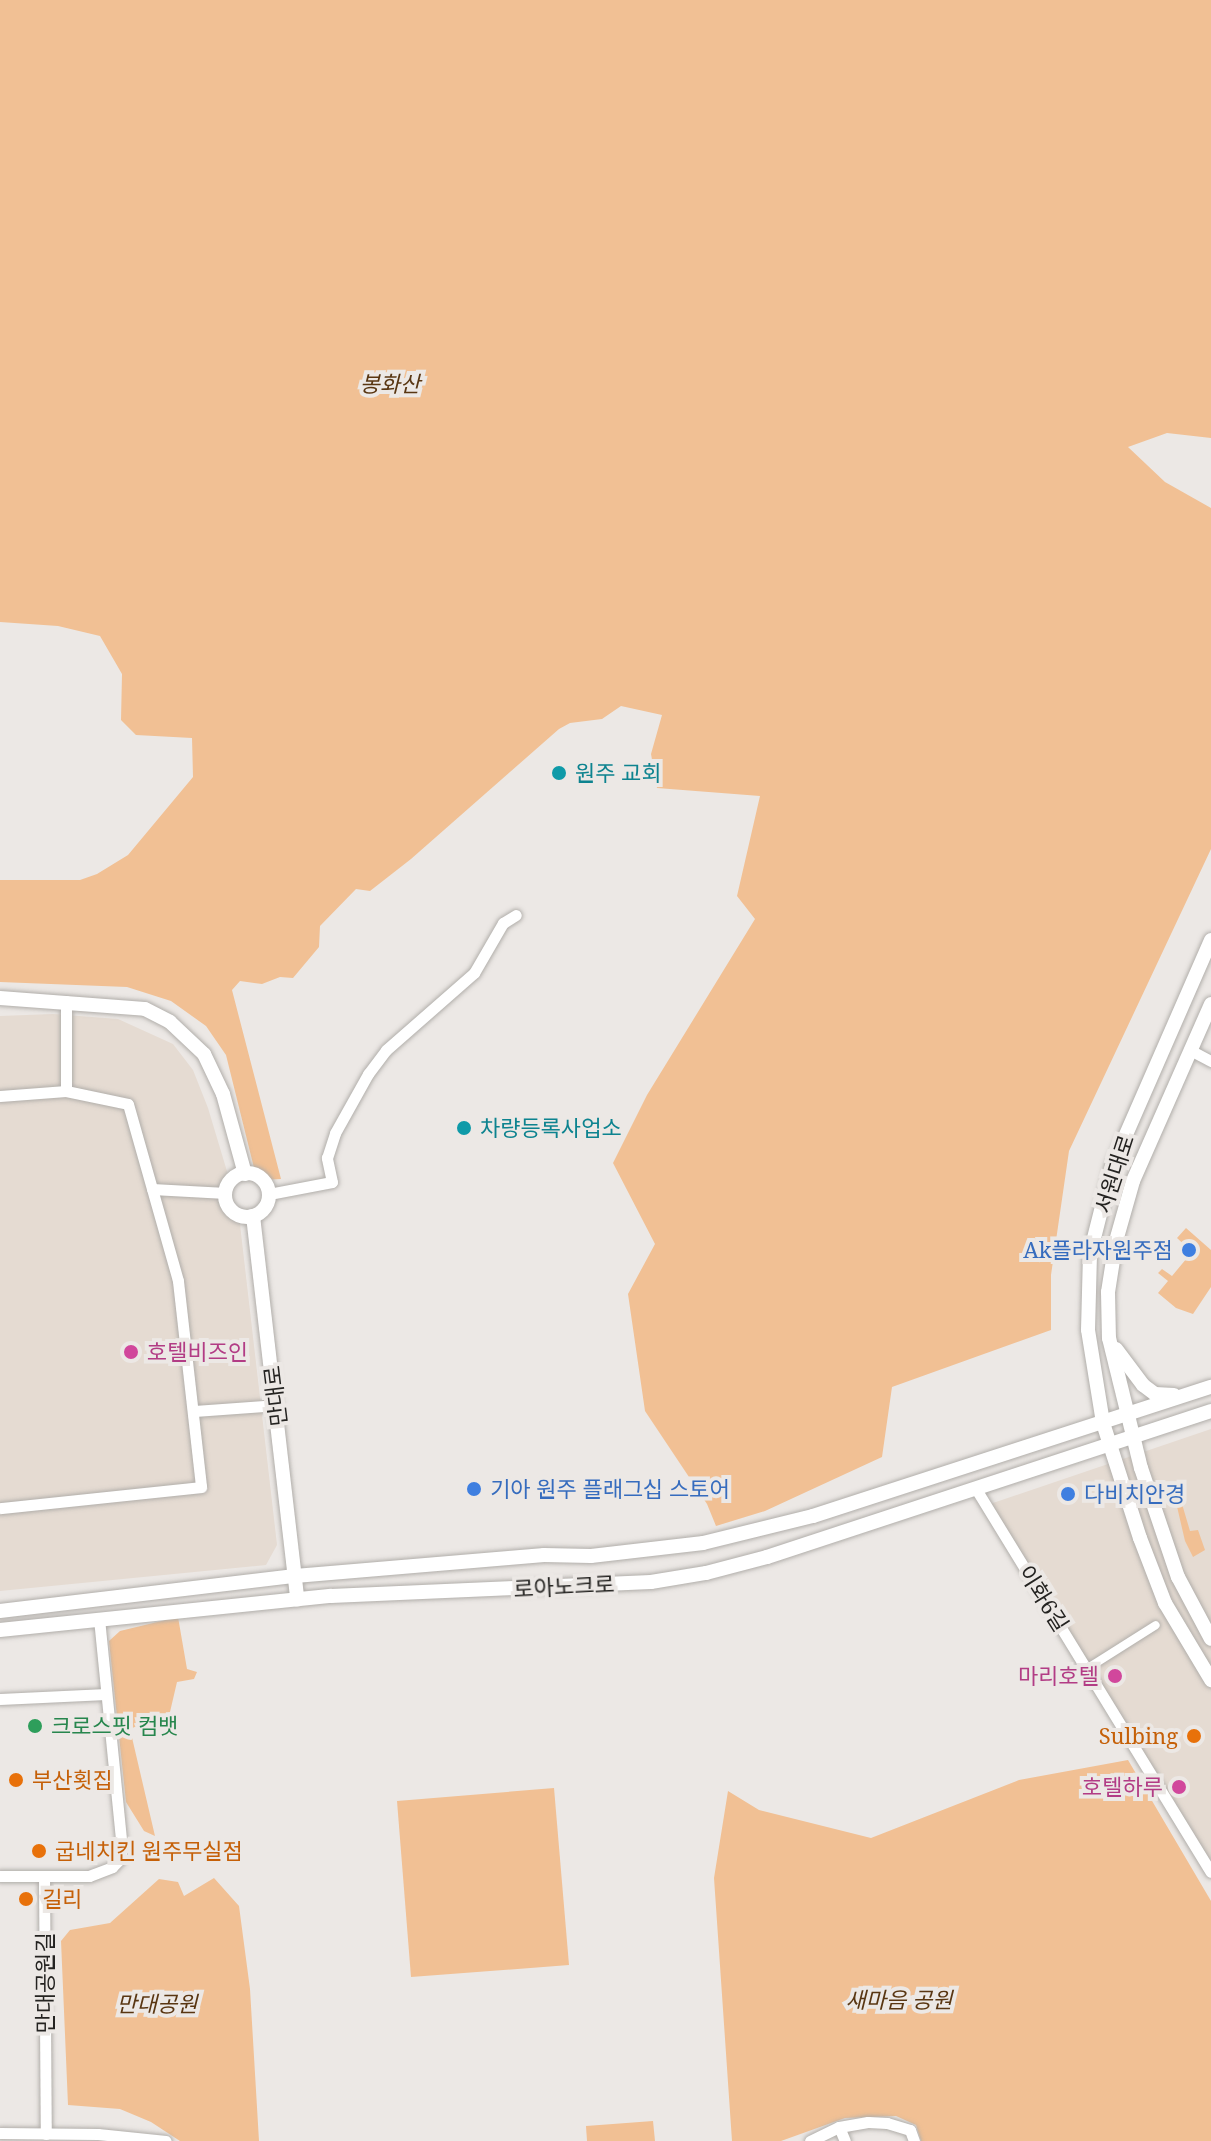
<!DOCTYPE html>
<meta charset="utf-8">
<style>
body{margin:0}
#map{position:relative;width:1211px;height:2141px;overflow:hidden;background:#ece8e5;font-family:"Noto Serif","Noto Sans KR",serif}
div>[style]{position:absolute}
.built>*{inset:0;background:#e5dbd2}
.green>*{inset:0;background:#f1c094}
.roads{filter:drop-shadow(0 0 2px #b1aeaa) drop-shadow(0 0 2px #b1aeaa)}
.pedestrian>*{height:8px;margin:-4px;padding:0 4px;transform-origin:4px;border-radius:4px;background:#fff}
.minor>*{height:11px;margin:-5.5px;padding:0 5.5px;transform-origin:5.5px;border-radius:5.5px;background:#fff}
.tertiary>*{height:14px;margin:-7px;padding:0 7px;transform-origin:7px;border-radius:7px;background:#fff}
.tertiary>.ring{margin:-7px;padding:0;box-sizing:content-box;background:none;border:14px solid #fff;border-radius:50%}
.dots>*{width:22px;height:22px;translate:-50% -50%;box-sizing:border-box;border:4px solid #ece8e5;border-radius:50%}
span{translate:-50% -50%;white-space:nowrap;text-align:center;line-height:1.15;-webkit-text-stroke:8px #ece8e5;paint-order:stroke}
.park-label{font-size:22px;color:#593612;font-style:italic}
.culture-label{font-size:22px;color:#0d838f}
.left{translate:0 -50%;text-align:left}
.street-label{font-size:22px;color:#242321}
.shop-label{font-size:22px;color:#366cbe}
.right{translate:-100% -50%;text-align:right}
.hotel-label{font-size:22px;color:#b23c85}
.leisure-label{font-size:22px;color:#27864d}
.food-label{font-size:22px;color:#c56008}
</style>
<div id="map">
<div class="built">
<div style="clip-path:polygon(53px 1014px,118px 1019px,173px 1044px,193px 1070px,208px 1108px,229px 1178px,231px 1203px,239px 1216px,277px 1545px,266px 1565px,0 1591px,0 1016px)"></div>
<div style="clip-path:polygon(1211px 1429px,1211px 1868px,990px 1504px)"></div>
</div>
<div class="green">
<div style="clip-path:polygon(0 0,1211px 0,1211px 438px,1167px 433px,1128px 447px,1165px 482px,1211px 508px,1211px 849px,1069px 1151px,1051px 1275px,1051px 1330px,892px 1387px,882px 1457px,765px 1511px,716px 1526px,707px 1504px,645px 1411px,628px 1294px,655px 1244px,613px 1163px,647px 1095px,755px 919px,737px 896px,760px 796px,657px 788px,651px 754px,662px 715px,621px 706px,602px 719px,570px 723px,559px 729px,411px 859px,370px 891px,356px 889px,320px 926px,319px 947px,293px 978px,280px 977px,262px 984px,240px 981px,232px 990px,281px 1179px,263px 1180px,256px 1176px,226px 1055px,206px 1026px,171px 1001px,127px 987px,0 982px,0 880px,80px 880px,97px 874px,128px 855px,193px 777px,192px 738px,136px 735px,121px 720px,122px 674px,100px 636px,58px 626px,0 622px)"></div>
<div style="clip-path:polygon(1186px 1228px,1211px 1250px,1211px 1287px,1193px 1314px,1176px 1308px,1158px 1293px,1168px 1281px,1158px 1273px,1162px 1269px,1172px 1276px,1192px 1252px,1177px 1238px)"></div>
<div style="clip-path:polygon(1172px 1485px,1177px 1487px,1190px 1531px,1198px 1530px,1205px 1550px,1193px 1557px,1185px 1541px)"></div>
<div style="clip-path:polygon(178px 1617px,187px 1669px,197px 1672px,194px 1679px,177px 1682px,170px 1712px,130px 1729px,155px 1836px,144px 1831px,126px 1802px,109px 1641px,120px 1631px)"></div>
<div style="clip-path:polygon(1128px 1760px,1211px 1901px,1211px 2141px,921px 2141px,916px 2125px,896px 2116px,845px 2118px,781px 2141px,732px 2141px,714px 1878px,728px 1791px,759px 1810px,871px 1838px,1019px 1780px)"></div>
<div style="clip-path:polygon(554px 1788px,569px 1965px,411px 1977px,397px 1801px)"></div>
<div style="clip-path:polygon(214px 1878px,239px 1906px,250px 1989px,259px 2141px,180px 2141px,151px 2122px,120px 2109px,68px 2105px,61px 1941px,70px 1930px,110px 1923px,159px 1879px,178px 1882px,184px 1896px)"></div>
<div style="clip-path:polygon(653px 2121px,655px 2141px,587px 2141px,586px 2126px)"></div>
</div>
<div class="roads">
<div class="pedestrian">
<div style="left:1088px;top:1668px;width:80px;rotate:-32.3deg"></div>
</div>
<div class="minor">
<div style="left:1190px;top:1050px;width:24px;rotate:28deg"></div>
<div style="left:66px;top:1091px;width:90px;rotate:-90deg"></div>
<div style="left:0;top:1096px;width:66px;rotate:-4.3deg"></div>
<div style="left:66px;top:1091px;width:63px;rotate:11.8deg"></div>
<div style="left:128px;top:1104px;width:184px;rotate:74.2deg"></div>
<div style="left:178px;top:1281px;width:207px;rotate:83.6deg"></div>
<div style="left:201px;top:1487px;width:202px;rotate:174deg"></div>
<div style="left:152px;top:1189px;width:74px;rotate:3.1deg"></div>
<div style="left:269px;top:1194px;width:64px;rotate:-10.8deg"></div>
<div style="left:332px;top:1182px;width:25px;rotate:-102deg"></div>
<div style="left:327px;top:1158px;width:26px;rotate:-72deg"></div>
<div style="left:335px;top:1133px;width:68px;rotate:-60.8deg"></div>
<div style="left:368px;top:1074px;width:30px;rotate:-53deg"></div>
<div style="left:386px;top:1050px;width:117px;rotate:-41.2deg"></div>
<div style="left:474px;top:973px;width:58px;rotate:-59.9deg"></div>
<div style="left:503px;top:923px;width:15px;rotate:-32deg"></div>
<div style="left:193px;top:1411px;width:83px;rotate:-4.1deg"></div>
<div style="left:976px;top:1489px;width:449px;rotate:58.5deg"></div>
<div style="left:0;top:1699px;width:106px;rotate:-2.7deg"></div>
<div style="left:0;top:1876px;width:89px"></div>
<div style="left:89px;top:1876px;width:25px;rotate:-21deg"></div>
<div style="left:112px;top:1867px;width:10px;rotate:-45deg"></div>
<div style="left:119px;top:1860px;width:11px;rotate:-75deg"></div>
<div style="left:122px;top:1849px;width:231px;rotate:-95.7deg"></div>
<div style="left:44px;top:1876px;width:258px;rotate:89.6deg"></div>
<div style="left:839px;top:2127px;width:15px;rotate:67deg"></div>
<div style="left:0;top:2133px;width:98px;rotate:0.6deg"></div>
<div style="left:98px;top:2134px;width:68px;rotate:5.9deg"></div>
<div style="left:810px;top:2141px;width:32px;rotate:-26deg"></div>
<div style="left:839px;top:2127px;width:29px;rotate:-10deg"></div>
<div style="left:868px;top:2122px;width:19px;rotate:3deg"></div>
<div style="left:887px;top:2123px;width:24px;rotate:17deg"></div>
<div style="left:910px;top:2130px;width:12px;rotate:70deg"></div>
</div>
<div class="tertiary">
<div style="left:1211px;top:940px;width:248px;rotate:113.6deg"></div>
<div style="left:1112px;top:1167px;width:90px;rotate:104.2deg"></div>
<div style="left:1090px;top:1254px;width:76px;rotate:91.5deg"></div>
<div style="left:1088px;top:1330px;width:94px;rotate:80.8deg"></div>
<div style="left:1103px;top:1423px;width:121px;rotate:72.2deg"></div>
<div style="left:1140px;top:1538px;width:70px;rotate:69deg"></div>
<div style="left:1165px;top:1603px;width:90px;rotate:59.1deg"></div>
<div style="left:0;top:998px;width:145px;rotate:4.3deg"></div>
<div style="left:145px;top:1009px;width:28px;rotate:27deg"></div>
<div style="left:170px;top:1022px;width:47px;rotate:43.3deg"></div>
<div style="left:204px;top:1054px;width:44px;rotate:64.6deg"></div>
<div style="left:223px;top:1094px;width:83px;rotate:74.6deg"></div>
<div style="left:1211px;top:1004px;width:193px;rotate:113.8deg"></div>
<div style="left:1133px;top:1181px;width:62px;rotate:105.8deg"></div>
<div style="left:1116px;top:1241px;width:52px;rotate:98.9deg"></div>
<div style="left:1108px;top:1292px;width:46px;rotate:88.8deg"></div>
<div style="left:1109px;top:1338px;width:134px;rotate:76.2deg"></div>
<div style="left:1141px;top:1468px;width:115px;rotate:71.3deg"></div>
<div style="left:1178px;top:1577px;width:70px;rotate:62deg"></div>
<div class="ring" style="left:225px;top:1173px;width:30px;height:30px"></div>
<div style="left:253px;top:1216px;width:386px;rotate:83.4deg"></div>
<div style="left:1116px;top:1349px;width:45px;rotate:53.1deg"></div>
<div style="left:1143px;top:1385px;width:15px;rotate:37deg"></div>
<div style="left:1155px;top:1394px;width:19px;rotate:3deg"></div>
<div style="left:0;top:1611px;width:297px;rotate:-6.8deg"></div>
<div style="left:295px;top:1576px;width:250px;rotate:-4.8deg"></div>
<div style="left:544px;top:1555px;width:47px;rotate:1.2deg"></div>
<div style="left:591px;top:1556px;width:113px;rotate:-6.6deg"></div>
<div style="left:703px;top:1543px;width:113px;rotate:-13.8deg"></div>
<div style="left:813px;top:1516px;width:418px;rotate:-18deg"></div>
<div style="left:0;top:1630px;width:333px;rotate:-5.9deg"></div>
<div style="left:331px;top:1596px;width:320px;rotate:-2.5deg"></div>
<div style="left:651px;top:1582px;width:56px;rotate:-9.3deg"></div>
<div style="left:706px;top:1573px;width:63px;rotate:-14.7deg"></div>
<div style="left:767px;top:1557px;width:467px;rotate:-18.2deg"></div>
</div>
</div>
<div class="dots">
<div style="left:559px;top:773px;background:#0f9aa8"></div>
<div style="left:464px;top:1128px;background:#0f9aa8"></div>
<div style="left:1189px;top:1250px;background:#3f7fe0"></div>
<div style="left:131px;top:1352px;background:#d1479c"></div>
<div style="left:474px;top:1489px;background:#3f7fe0"></div>
<div style="left:1068px;top:1494px;background:#3f7fe0"></div>
<div style="left:1115px;top:1676px;background:#d1479c"></div>
<div style="left:35px;top:1726px;background:#2e9e5b"></div>
<div style="left:1194px;top:1736px;background:#e8710a"></div>
<div style="left:16px;top:1780px;background:#e8710a"></div>
<div style="left:1179px;top:1787px;background:#d1479c"></div>
<div style="left:39px;top:1851px;background:#e8710a"></div>
<div style="left:26px;top:1899px;background:#e8710a"></div>
</div>
<div class="park-label">
<span style="left:390px;top:384px">봉화산</span>
<span style="left:899px;top:2000px">새마음 공원</span>
<span style="left:157px;top:2004px">만대공원</span>
</div>
<div class="culture-label">
<span class="left" style="left:575px;top:773px">원주 교회</span>
<span class="left" style="left:480px;top:1128px">차량등록사업소</span>
</div>
<div class="street-label">
<span style="left:1114px;top:1174px;rotate:-72deg">서원대로</span>
<span style="left:275px;top:1396px;rotate:-97deg">만대로</span>
<span style="left:564px;top:1586px;rotate:-3deg">로아노크로</span>
<span style="left:1044px;top:1598px;rotate:58deg">이화6길</span>
<span style="left:45px;top:1983px;rotate:-90deg">만대공원길</span>
</div>
<div class="shop-label">
<span class="right" style="left:1173px;top:1250px">Ak플라자원주점</span>
<span class="left" style="left:490px;top:1489px">기아 원주 플래그십 스토어</span>
<span class="left" style="left:1084px;top:1494px">다비치안경</span>
</div>
<div class="hotel-label">
<span class="left" style="left:147px;top:1352px">호텔비즈인</span>
<span class="right" style="left:1099px;top:1676px">마리호텔</span>
<span class="right" style="left:1163px;top:1787px">호텔하루</span>
</div>
<div class="leisure-label">
<span class="left" style="left:51px;top:1726px">크로스핏 컴뱃</span>
</div>
<div class="food-label">
<span class="right" style="left:1178px;top:1736px">Sulbing</span>
<span class="left" style="left:32px;top:1780px">부산횟집</span>
<span class="left" style="left:55px;top:1851px">굽네치킨 원주무실점</span>
<span class="left" style="left:42px;top:1899px">길리</span>
</div>
</div>
